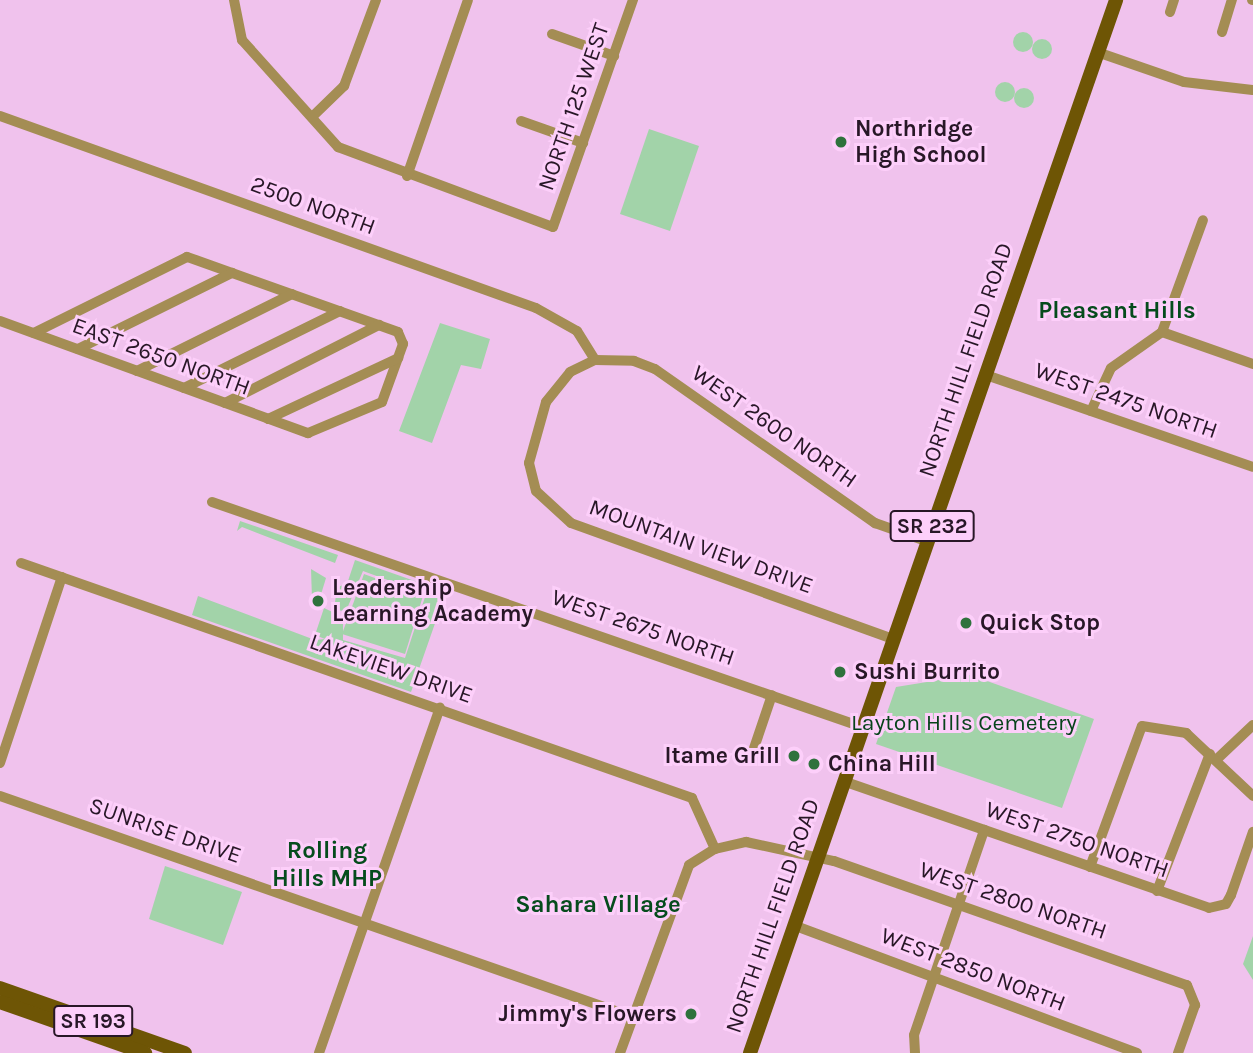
<!DOCTYPE html>
<style>
body{margin:0}
#map{position:relative;width:1253px;height:1053px;overflow:hidden;background:#f0c2ed;font-family:Karla,sans-serif}
div>[style]{position:absolute}
.green>*{inset:0;background:#a2d3a9}
.round{border-radius:50%}
.minor>*{height:10px;margin:-5px;padding:0 5px;transform-origin:5px;border-radius:5px;background:#a48d54}
.major>*{height:14px;margin:-7px;padding:0 7px;transform-origin:7px;border-radius:7px;background:#6e5505}
.dots>*{width:19px;height:19px;translate:-50% -50%;box-sizing:border-box;border:4px solid #fdcffa;border-radius:50%}
span{translate:-50% -50%;white-space:nowrap;text-align:center;line-height:1.15;-webkit-text-stroke:6px #fdcffa;paint-order:stroke}
.shield-label span{padding:2px 5px;background:#fdcffa;border:2px solid;border-radius:5px;-webkit-text-stroke-width:0}
.shield-label{font-size:21px;color:#281727;font-weight:700}
.street-label{font-size:23px;color:#281727}
.poi-label{font-size:23px;color:#281727;font-weight:700}
.left{translate:0 -50%;text-align:left}
.right{translate:-100% -50%;text-align:right}
.park-label{font-size:23px;color:#07431a}
.neighbourhood-label{font-size:24px;color:#064c1d;font-weight:700}
</style>
<div id="map">
<div class="green">
<div class="round" style="left:1013px;top:32px;width:20px;height:20px"></div>
<div class="round" style="left:1032px;top:39px;width:20px;height:20px"></div>
<div class="round" style="left:995px;top:82px;width:20px;height:20px"></div>
<div class="round" style="left:1014px;top:88px;width:20px;height:20px"></div>
<div style="clip-path:polygon(649px 129px,699px 146px,670px 231px,620px 214px)"></div>
<div style="clip-path:polygon(440px 323px,490px 339px,481px 369px,461px 365px,432px 443px,399px 431px)"></div>
<div style="clip-path:polygon(240px 521px,338px 555px,335px 563px,242px 527px,237px 531px)"></div>
<div style="clip-path:polygon(355px 560px,446px 592px,411px 692px,192px 615px,198px 596px,315px 640px,325px 639px,315px 635px,324px 608px,343px 617px,343px 640px,405px 658px,426px 594px,363px 571px,346px 611px,334px 610px,337px 587px,347px 584px)"></div>
<div style="clip-path:polygon(311px 569px,326px 578px,319px 601px,312px 599px)"></div>
<div style="clip-path:polygon(364px 574px,423px 596px,405px 654px,342px 634px)"></div>
<div style="clip-path:polygon(970px 675px,1094px 719px,1062px 808px,876px 744px,896px 687px)"></div>
<div style="clip-path:polygon(165px 866px,242px 892px,223px 945px,149px 919px)"></div>
<div style="clip-path:polygon(1253px 936px,1253px 980px,1243px 964px)"></div>
</div>
<div class="minor">
<div style="left:234px;top:0;width:41px;rotate:78.7deg"></div>
<div style="left:242px;top:40px;width:144px;rotate:48.1deg"></div>
<div style="left:338px;top:147px;width:229px;rotate:20.4deg"></div>
<div style="left:553px;top:227px;width:241px;rotate:-70.6deg"></div>
<div style="left:1252px;top:0;width:1px"></div>
<div style="left:1170px;top:12px;width:13px;rotate:-72deg"></div>
<div style="left:1222px;top:32px;width:34px;rotate:-73deg"></div>
<div style="left:552px;top:34px;width:66px;rotate:19.5deg"></div>
<div style="left:1097px;top:52px;width:92px;rotate:19deg"></div>
<div style="left:1184px;top:82px;width:69px;rotate:6.6deg"></div>
<div style="left:0;top:116px;width:569px;rotate:19.71deg"></div>
<div style="left:536px;top:308px;width:47px;rotate:29.3deg"></div>
<div style="left:577px;top:331px;width:34px;rotate:58deg"></div>
<div style="left:312px;top:117px;width:45px;rotate:-44.1deg"></div>
<div style="left:344px;top:86px;width:92px;rotate:-69.6deg"></div>
<div style="left:521px;top:121px;width:66px;rotate:19.5deg"></div>
<div style="left:407px;top:176px;width:186px;rotate:-70.9deg"></div>
<div style="left:0;top:321px;width:328px;rotate:20deg"></div>
<div style="left:308px;top:433px;width:80px;rotate:-22.7deg"></div>
<div style="left:382px;top:402px;width:62px;rotate:-70.1deg"></div>
<div style="left:403px;top:344px;width:13px;rotate:-113deg"></div>
<div style="left:398px;top:332px;width:224px;rotate:-160.4deg"></div>
<div style="left:187px;top:257px;width:171px;rotate:153.6deg"></div>
<div style="left:1162px;top:332px;width:96px;rotate:19.4deg"></div>
<div style="left:78px;top:349px;width:172px;rotate:-26.3deg"></div>
<div style="left:137px;top:371px;width:173px;rotate:-26.4deg"></div>
<div style="left:986px;top:375px;width:282px;rotate:19deg"></div>
<div style="left:184px;top:388px;width:174px;rotate:-26.3deg"></div>
<div style="left:225px;top:403px;width:173px;rotate:-26.9deg"></div>
<div style="left:1091px;top:411px;width:47px;rotate:-65.1deg"></div>
<div style="left:1111px;top:368px;width:62px;rotate:-35.2deg"></div>
<div style="left:1162px;top:332px;width:119px;rotate:-69.9deg"></div>
<div style="left:268px;top:419px;width:144px;rotate:-25.1deg"></div>
<div style="left:212px;top:502px;width:688px;rotate:19.09deg"></div>
<div style="left:21px;top:563px;width:711px;rotate:19.3deg"></div>
<div style="left:692px;top:798px;width:56px;rotate:65.7deg"></div>
<div style="left:893px;top:639px;width:342px;rotate:-160.2deg"></div>
<div style="left:571px;top:523px;width:47px;rotate:-137.6deg"></div>
<div style="left:536px;top:491px;width:29px;rotate:-104deg"></div>
<div style="left:529px;top:463px;width:63px;rotate:-74.4deg"></div>
<div style="left:546px;top:402px;width:38px;rotate:-51deg"></div>
<div style="left:570px;top:372px;width:28px;rotate:-26deg"></div>
<div style="left:595px;top:360px;width:39px;rotate:1deg"></div>
<div style="left:634px;top:361px;width:22px;rotate:21deg"></div>
<div style="left:655px;top:369px;width:269px;rotate:35deg"></div>
<div style="left:875px;top:523px;width:54px;rotate:19.4deg"></div>
<div style="left:752px;top:754px;width:62px;rotate:-71.3deg"></div>
<div style="left:1216px;top:760px;width:51px;rotate:-43.4deg"></div>
<div style="left:0;top:763px;width:196px;rotate:-71.6deg"></div>
<div style="left:843px;top:781px;width:387px;rotate:19.1deg"></div>
<div style="left:1209px;top:908px;width:17px;rotate:-13deg"></div>
<div style="left:1226px;top:904px;width:10px;rotate:-61deg"></div>
<div style="left:1231px;top:895px;width:67px;rotate:-70.8deg"></div>
<div style="left:0;top:796px;width:670px;rotate:19.25deg"></div>
<div style="left:1090px;top:867px;width:150px;rotate:-69.8deg"></div>
<div style="left:1142px;top:726px;width:45px;rotate:9deg"></div>
<div style="left:1186px;top:733px;width:92px;rotate:43.2deg"></div>
<div style="left:1157px;top:891px;width:147px;rotate:-68.9deg"></div>
<div style="left:793px;top:925px;width:367px;rotate:20.4deg"></div>
<div style="left:319px;top:1053px;width:366px;rotate:-70.7deg"></div>
<div style="left:620px;top:1053px;width:200px;rotate:-69.8deg"></div>
<div style="left:689px;top:865px;width:31px;rotate:-32deg"></div>
<div style="left:715px;top:849px;width:32px;rotate:-13deg"></div>
<div style="left:746px;top:842px;width:90px;rotate:12.2deg"></div>
<div style="left:834px;top:861px;width:374px;rotate:19.4deg"></div>
<div style="left:1187px;top:985px;width:22px;rotate:68deg"></div>
<div style="left:1195px;top:1005px;width:51px;rotate:109.5deg"></div>
<div style="left:915px;top:1053px;width:18px;rotate:-93deg"></div>
<div style="left:914px;top:1035px;width:217px;rotate:-71.1deg"></div>
</div>
<div class="major">
<div style="left:0;top:988px;width:196px;rotate:19.4deg"></div>
<div style="left:0;top:1002px;width:154px;rotate:19.4deg"></div>
<div style="left:750px;top:1053px;width:1115px;rotate:-70.83deg"></div>
</div>
<div class="dots">
<div style="left:841px;top:142px;background:#2f723d"></div>
<div style="left:318px;top:601px;background:#2f723d"></div>
<div style="left:966px;top:623px;background:#2f723d"></div>
<div style="left:840px;top:672px;background:#2f723d"></div>
<div style="left:794px;top:756px;background:#2f723d"></div>
<div style="left:814px;top:764px;background:#2f723d"></div>
<div style="left:691px;top:1014px;background:#2f723d"></div>
</div>
<div class="shield-label">
<span style="left:932px;top:526px">SR 232</span>
<span style="left:93px;top:1021px">SR 193</span>
</div>
<div class="street-label">
<span style="left:574px;top:107px;rotate:-71deg">NORTH 125 WEST</span>
<span style="left:313px;top:206px;rotate:20deg">2500 NORTH</span>
<span style="left:161px;top:357px;rotate:20deg">EAST 2650 NORTH</span>
<span style="left:966px;top:360px;rotate:-71deg">NORTH HILL FIELD ROAD</span>
<span style="left:1126px;top:401px;rotate:19deg">WEST 2475 NORTH</span>
<span style="left:774px;top:427px;rotate:35deg">WEST 2600 NORTH</span>
<span style="left:701px;top:547px;rotate:20deg">MOUNTAIN VIEW DRIVE</span>
<span style="left:643px;top:628px;rotate:19deg">WEST 2675 NORTH</span>
<span style="left:391px;top:669px;rotate:19deg">LAKEVIEW DRIVE</span>
<span style="left:165px;top:831px;rotate:19deg">SUNRISE DRIVE</span>
<span style="left:1077px;top:840px;rotate:19deg">WEST 2750 NORTH</span>
<span style="left:1013px;top:901px;rotate:19deg">WEST 2800 NORTH</span>
<span style="left:773px;top:916px;rotate:-71deg">NORTH HILL FIELD ROAD</span>
<span style="left:973px;top:970px;rotate:21deg">WEST 2850 NORTH</span>
</div>
<div class="poi-label">
<span class="left" style="left:855px;top:142px">Northridge<br>High School</span>
<span class="left" style="left:332px;top:601px">Leadership<br>Learning Academy</span>
<span class="left" style="left:980px;top:623px">Quick Stop</span>
<span class="left" style="left:854px;top:672px">Sushi Burrito</span>
<span class="right" style="left:780px;top:756px">Itame Grill</span>
<span class="left" style="left:828px;top:764px">China Hill</span>
<span class="right" style="left:677px;top:1014px">Jimmy's Flowers</span>
</div>
<div class="park-label">
<span style="left:964px;top:723px">Layton Hills Cemetery</span>
</div>
<div class="neighbourhood-label">
<span style="left:1117px;top:311px">Pleasant Hills</span>
<span style="left:327px;top:865px">Rolling<br>Hills MHP</span>
<span style="left:598px;top:905px">Sahara Village</span>
</div>
</div>
